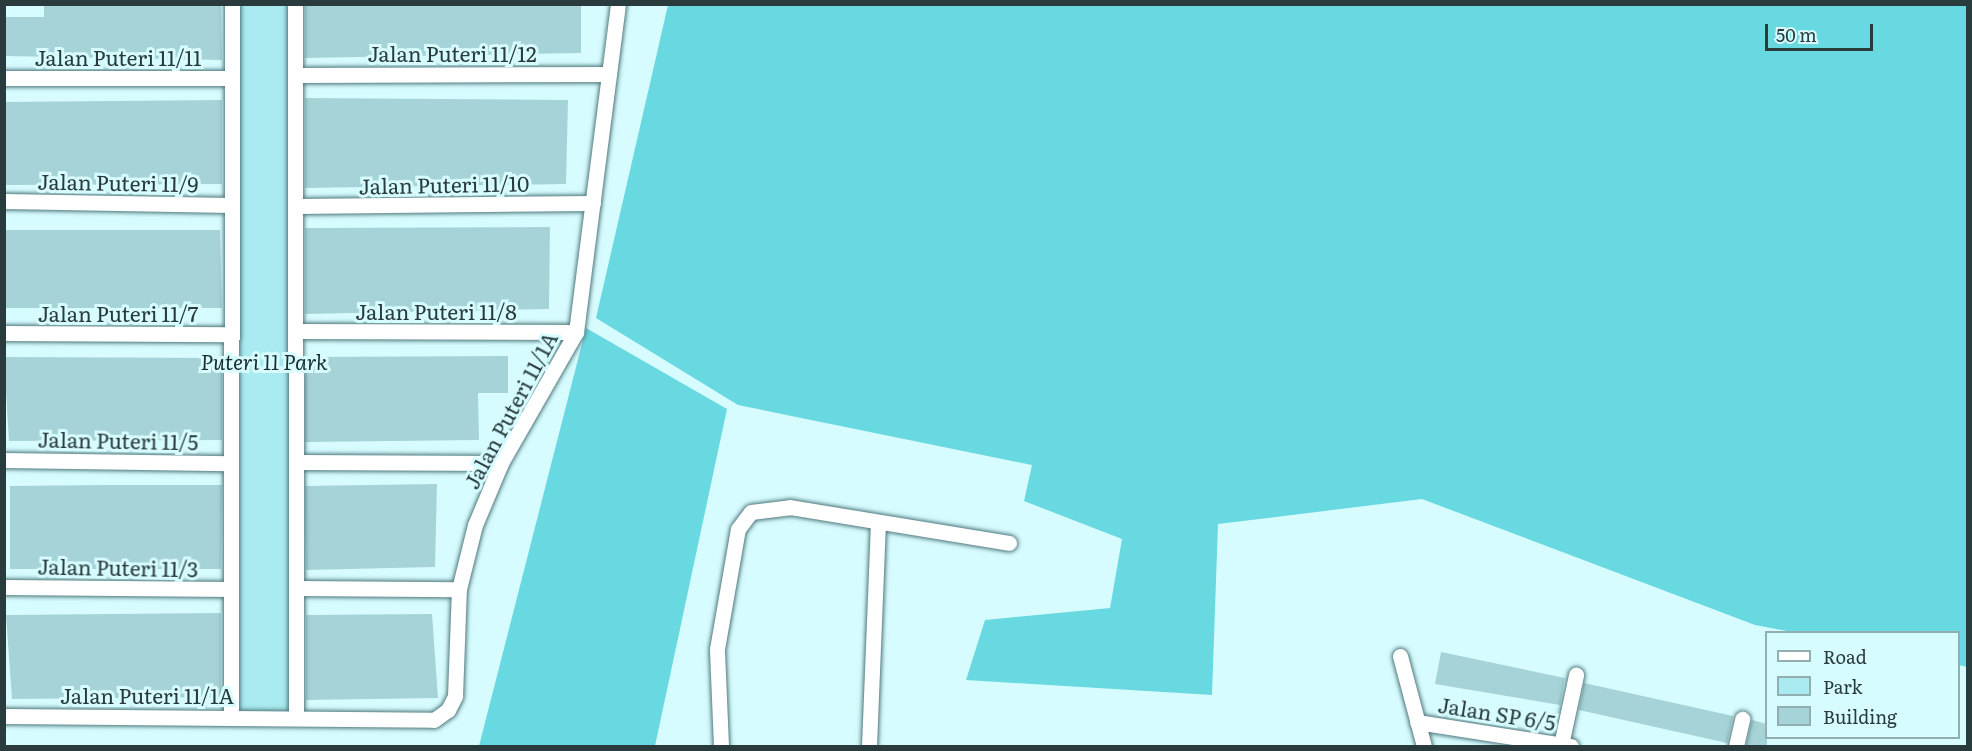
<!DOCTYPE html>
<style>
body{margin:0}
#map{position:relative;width:1972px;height:751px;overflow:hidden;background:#d7fcff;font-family:Literata,serif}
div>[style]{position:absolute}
.green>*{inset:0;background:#a9ebf1}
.forest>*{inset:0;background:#68d8e1}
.building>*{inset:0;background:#a6d3d7}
.roads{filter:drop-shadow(0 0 2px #4f797d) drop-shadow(0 0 2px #4f797d)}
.minor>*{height:15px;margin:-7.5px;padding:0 7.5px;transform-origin:7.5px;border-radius:7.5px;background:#fff}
span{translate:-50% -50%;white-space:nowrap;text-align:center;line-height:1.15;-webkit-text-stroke:6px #d7fcff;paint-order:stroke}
.street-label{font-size:21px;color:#293b3d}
.park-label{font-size:21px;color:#192d2f;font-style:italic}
.frame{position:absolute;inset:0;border:6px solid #293b3d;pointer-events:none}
.legend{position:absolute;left:1765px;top:631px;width:195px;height:108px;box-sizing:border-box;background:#d7fcff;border:2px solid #91afb1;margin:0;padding:8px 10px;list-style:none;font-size:18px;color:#293b3d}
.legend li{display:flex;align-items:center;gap:12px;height:30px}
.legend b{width:30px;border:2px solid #91afb1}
.scale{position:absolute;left:1765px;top:24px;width:108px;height:27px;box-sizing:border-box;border:3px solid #293b3d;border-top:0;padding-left:8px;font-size:18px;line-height:21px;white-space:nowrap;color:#293b3d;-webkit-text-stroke:4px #d7fcff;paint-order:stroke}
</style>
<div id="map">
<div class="green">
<div style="clip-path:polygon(232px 5px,295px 5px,296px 717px,231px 717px)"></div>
</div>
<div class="forest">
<div style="clip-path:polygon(668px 5px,1967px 5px,1967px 667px,1959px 665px,1958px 632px,1792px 632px,1755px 625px,1422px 499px,1218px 524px,1212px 695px,966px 680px,985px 620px,1110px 608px,1122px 539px,1024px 501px,1032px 465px,738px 405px,596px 318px)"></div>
<div style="clip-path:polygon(586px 328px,727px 409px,655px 746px,479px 746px)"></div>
</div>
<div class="building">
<div style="clip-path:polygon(44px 4px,221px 4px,222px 60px,4px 56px,4px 17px,44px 17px)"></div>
<div style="clip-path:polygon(305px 4px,581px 4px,581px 53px,305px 58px)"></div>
<div style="clip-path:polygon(305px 98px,568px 100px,566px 184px,305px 188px)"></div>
<div style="clip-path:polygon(222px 100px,222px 184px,4px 185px,4px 102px)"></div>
<div style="clip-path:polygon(550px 227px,549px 309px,305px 314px,305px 228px)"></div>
<div style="clip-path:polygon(4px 230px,220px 230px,222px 308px,4px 308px)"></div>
<div style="clip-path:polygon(508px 356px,508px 393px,478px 393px,479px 440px,305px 442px,305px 357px)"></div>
<div style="clip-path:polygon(4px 357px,222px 358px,222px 440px,9px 441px)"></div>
<div style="clip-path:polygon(437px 484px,435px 567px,306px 570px,305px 486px)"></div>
<div style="clip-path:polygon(108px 485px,222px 485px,221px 569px,10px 569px,10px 486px)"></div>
<div style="clip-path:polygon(221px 613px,221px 697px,12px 699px,6px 615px)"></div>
<div style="clip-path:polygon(432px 614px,438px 698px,306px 700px,306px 615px)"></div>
<div style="clip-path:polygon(1441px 652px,1565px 678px,1560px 705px,1435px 684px)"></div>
<div style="clip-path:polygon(1584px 683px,1733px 716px,1727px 743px,1579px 710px)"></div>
<div style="clip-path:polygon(1752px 720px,1767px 724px,1767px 747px,1746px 747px)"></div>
</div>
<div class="roads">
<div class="minor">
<div style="left:295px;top:4px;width:713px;rotate:89.92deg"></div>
<div style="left:295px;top:75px;width:314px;rotate:-0.2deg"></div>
<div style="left:4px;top:78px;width:228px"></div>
<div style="left:4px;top:201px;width:227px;rotate:1deg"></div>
<div style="left:295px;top:206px;width:298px;rotate:-0.6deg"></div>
<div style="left:296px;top:331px;width:280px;rotate:0.2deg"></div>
<div style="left:4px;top:333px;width:227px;rotate:0.3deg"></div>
<div style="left:4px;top:460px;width:227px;rotate:0.8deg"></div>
<div style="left:296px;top:462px;width:205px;rotate:0.3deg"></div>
<div style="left:4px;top:587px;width:227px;rotate:0.5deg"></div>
<div style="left:296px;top:588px;width:163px;rotate:0.4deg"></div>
<div style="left:1400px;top:656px;width:93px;rotate:75.1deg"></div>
<div style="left:4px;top:716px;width:430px;rotate:0.5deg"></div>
<div style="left:434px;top:720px;width:17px;rotate:-36deg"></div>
<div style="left:448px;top:710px;width:16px;rotate:-63deg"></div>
<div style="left:455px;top:696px;width:107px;rotate:-87.9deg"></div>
<div style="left:459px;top:589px;width:66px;rotate:-76deg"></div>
<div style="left:475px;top:525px;width:67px;rotate:-67.2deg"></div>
<div style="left:501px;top:463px;width:151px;rotate:-60.2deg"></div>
<div style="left:576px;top:332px;width:331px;rotate:-82.7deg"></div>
<div style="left:231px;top:717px;width:713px;rotate:-89.92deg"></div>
<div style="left:1417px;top:722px;width:156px;rotate:8.9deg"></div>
<div style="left:1561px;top:745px;width:72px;rotate:-77.9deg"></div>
<div style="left:721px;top:746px;width:97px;rotate:-92.4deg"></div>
<div style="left:717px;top:649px;width:122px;rotate:-80.1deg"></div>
<div style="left:738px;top:529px;width:21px;rotate:-53deg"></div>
<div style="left:751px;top:512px;width:39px;rotate:-7deg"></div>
<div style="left:790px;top:507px;width:222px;rotate:9.3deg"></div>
<div style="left:869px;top:746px;width:222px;rotate:-87.7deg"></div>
<div style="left:1736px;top:746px;width:28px;rotate:-77deg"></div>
</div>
</div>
<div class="street-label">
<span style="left:452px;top:53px">Jalan Puteri 11/12</span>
<span style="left:118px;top:57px">Jalan Puteri 11/11</span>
<span style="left:118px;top:182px;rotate:1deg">Jalan Puteri 11/9</span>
<span style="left:444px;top:184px;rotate:-1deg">Jalan Puteri 11/10</span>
<span style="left:436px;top:311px">Jalan Puteri 11/8</span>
<span style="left:118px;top:313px">Jalan Puteri 11/7</span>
<span style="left:510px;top:410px;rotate:-62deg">Jalan Puteri 11/1A</span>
<span style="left:118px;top:440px;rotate:1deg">Jalan Puteri 11/5</span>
<span style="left:118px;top:567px;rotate:1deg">Jalan Puteri 11/3</span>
<span style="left:147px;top:695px">Jalan Puteri 11/1A</span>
<span style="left:1497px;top:713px;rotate:9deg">Jalan SP 6/5</span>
</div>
<div class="park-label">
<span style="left:264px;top:361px">Puteri 11 Park</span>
</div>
<div class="frame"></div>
<ul class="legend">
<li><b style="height:8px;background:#fff"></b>Road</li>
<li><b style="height:16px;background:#a9ebf1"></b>Park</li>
<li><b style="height:16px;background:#a6d3d7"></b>Building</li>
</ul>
<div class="scale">50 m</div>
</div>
